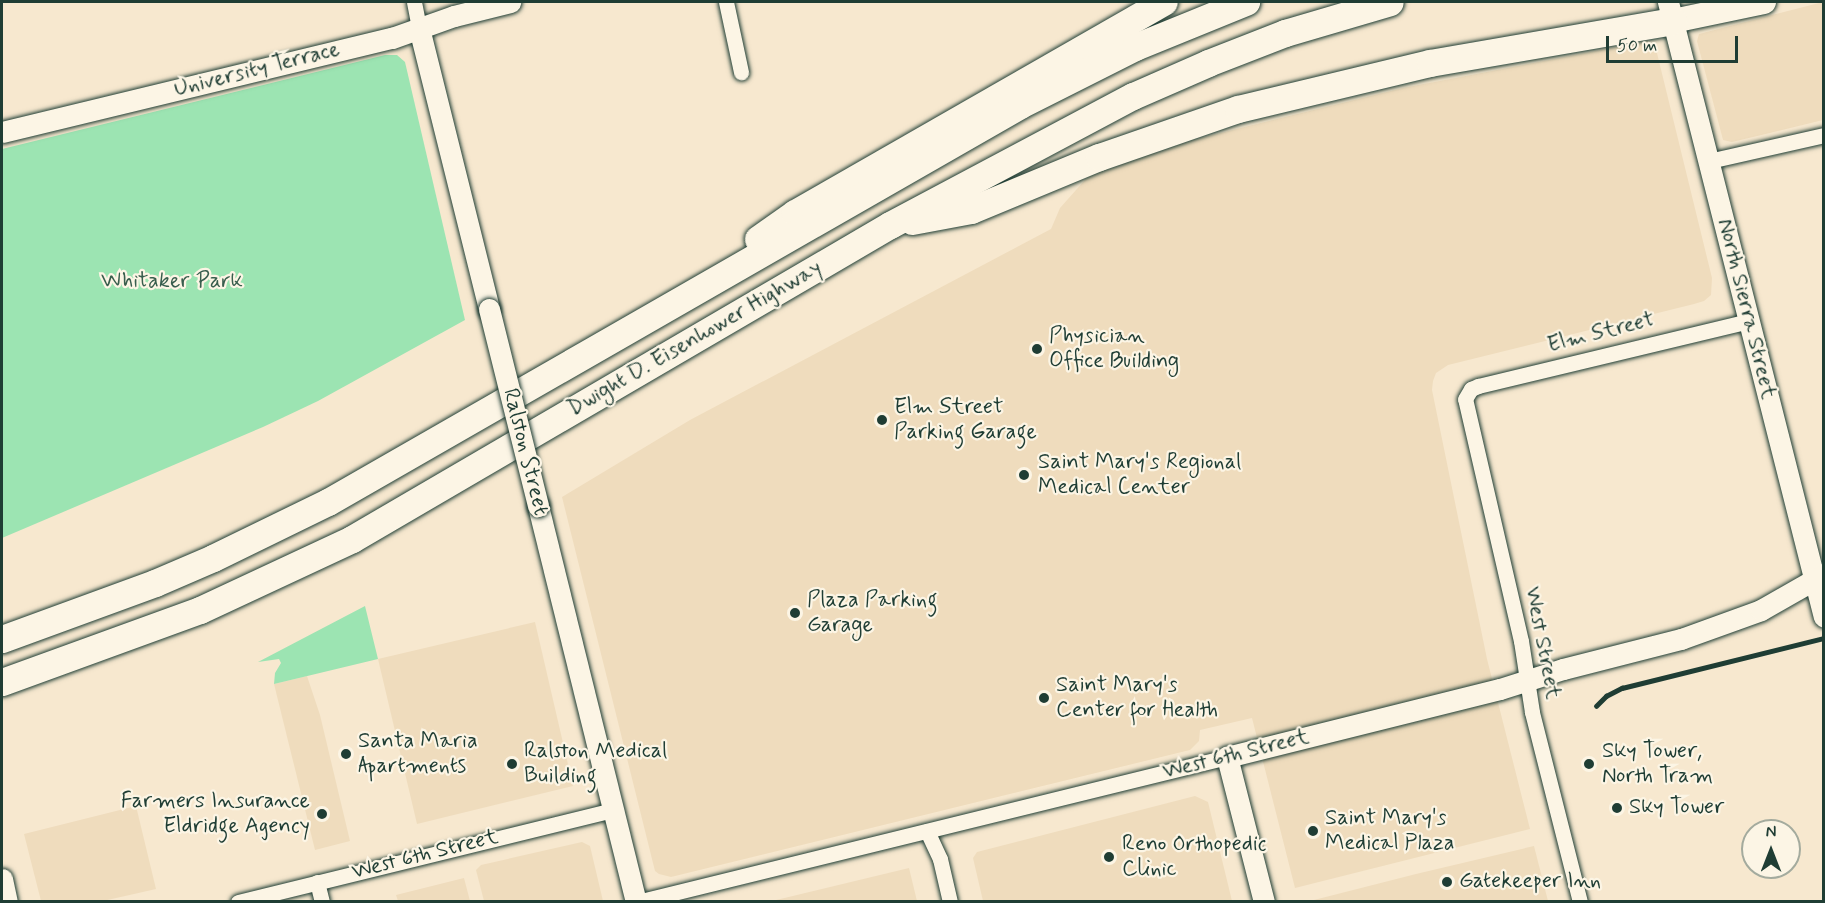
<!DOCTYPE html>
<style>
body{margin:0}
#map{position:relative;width:1825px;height:903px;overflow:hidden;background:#f7e8cf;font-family:Mynerve,sans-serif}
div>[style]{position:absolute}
.built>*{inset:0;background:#efdcbd}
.green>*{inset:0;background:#9ce4b2}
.roads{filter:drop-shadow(0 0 2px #1f3d34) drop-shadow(0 0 2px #1f3d34)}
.street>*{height:15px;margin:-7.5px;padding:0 7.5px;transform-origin:7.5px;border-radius:7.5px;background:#fcf5e5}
.secondary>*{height:21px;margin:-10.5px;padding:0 10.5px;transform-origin:10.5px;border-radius:10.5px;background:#fcf5e5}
.primary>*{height:24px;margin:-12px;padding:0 12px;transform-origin:12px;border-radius:12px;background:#fcf5e5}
.highway>*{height:27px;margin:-13.5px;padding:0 13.5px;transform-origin:13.5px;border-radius:13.5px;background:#fcf5e5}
.rail>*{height:4.5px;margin:-2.25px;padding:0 2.25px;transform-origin:2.25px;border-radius:2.25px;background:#1f3d34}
.bridges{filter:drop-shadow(0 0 2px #1f3d34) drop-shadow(0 0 2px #1f3d34)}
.secondary-bridge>*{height:21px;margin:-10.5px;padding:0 10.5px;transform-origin:10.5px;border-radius:10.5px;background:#fcf5e5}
.dots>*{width:16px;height:16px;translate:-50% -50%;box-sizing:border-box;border:3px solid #fcf5e5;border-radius:50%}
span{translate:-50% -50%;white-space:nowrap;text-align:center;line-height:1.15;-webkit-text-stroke:4.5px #fcf5e5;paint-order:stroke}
.street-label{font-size:22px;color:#1f3d34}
.park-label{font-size:22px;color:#385e4d}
.poi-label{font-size:22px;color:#1f3d34}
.left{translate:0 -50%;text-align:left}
.right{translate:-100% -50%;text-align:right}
.frame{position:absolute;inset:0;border:3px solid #1f3d34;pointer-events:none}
.north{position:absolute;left:1741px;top:819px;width:60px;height:60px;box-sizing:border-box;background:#fcf5e5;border:2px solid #a4ab9e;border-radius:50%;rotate:0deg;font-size:16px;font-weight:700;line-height:24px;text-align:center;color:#1f3d34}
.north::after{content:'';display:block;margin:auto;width:21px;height:27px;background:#1f3d34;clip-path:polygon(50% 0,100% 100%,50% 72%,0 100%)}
.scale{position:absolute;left:1606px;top:36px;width:132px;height:27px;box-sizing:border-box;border:3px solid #1f3d34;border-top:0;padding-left:8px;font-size:18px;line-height:21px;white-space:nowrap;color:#1f3d34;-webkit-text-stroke:4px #fcf5e5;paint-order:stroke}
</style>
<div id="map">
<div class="built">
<div style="clip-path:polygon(1823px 2px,1823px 120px,1732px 142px,1723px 140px,1697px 41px,1699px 34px)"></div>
<div style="clip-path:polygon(1648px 41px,1656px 49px,1712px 278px,1711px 295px,1704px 301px,1694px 304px,1448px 365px,1436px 373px,1433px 381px,1432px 390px,1487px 659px,1530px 829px,1295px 888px,1252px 718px,1200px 730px,1199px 741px,1190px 750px,671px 877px,659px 874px,655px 871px,562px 497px,690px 420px,1051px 229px,1060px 208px,1092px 172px,1148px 151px,1403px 88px)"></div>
<div style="clip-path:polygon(535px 622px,573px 786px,417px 824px,378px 659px)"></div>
<div style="clip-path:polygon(307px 676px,320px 715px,350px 841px,315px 850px,274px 684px)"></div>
<div style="clip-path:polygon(1195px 796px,1208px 802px,1232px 901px,983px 901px,973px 858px,977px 852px)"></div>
<div style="clip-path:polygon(136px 806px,156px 889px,103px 901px,41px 901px,24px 834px)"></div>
<div style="clip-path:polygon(582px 842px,590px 846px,603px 901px,484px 901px,476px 870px,481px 865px)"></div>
<div style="clip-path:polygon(1534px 846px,1548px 901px,1310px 901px,1416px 874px)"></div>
<div style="clip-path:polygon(909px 868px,917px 901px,772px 901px)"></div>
<div style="clip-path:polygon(464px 878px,470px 901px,398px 901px,396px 895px)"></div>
</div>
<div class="green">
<div style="clip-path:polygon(385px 55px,397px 55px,405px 62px,465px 320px,318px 401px,263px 427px,2px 538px,2px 149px)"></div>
<div style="clip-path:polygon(365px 606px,378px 659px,274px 684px,275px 673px,281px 663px,279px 659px,258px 662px)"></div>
</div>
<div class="roads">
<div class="street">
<div style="left:414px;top:2px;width:26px;rotate:79deg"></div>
<div style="left:726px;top:2px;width:72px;rotate:77.9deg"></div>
<div style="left:1709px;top:161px;width:118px;rotate:-12.7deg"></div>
<div style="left:927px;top:831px;width:31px;rotate:65deg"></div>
<div style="left:940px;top:859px;width:44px;rotate:76.9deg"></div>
<div style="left:317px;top:882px;width:21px;rotate:76deg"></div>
<div style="left:238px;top:902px;width:386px;rotate:-13.8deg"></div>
<div style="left:637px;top:902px;width:608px;rotate:-13.81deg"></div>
<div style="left:1580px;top:902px;width:196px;rotate:-104.2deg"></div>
<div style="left:1532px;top:712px;width:72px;rotate:-98.8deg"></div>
<div style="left:1521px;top:641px;width:248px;rotate:-103deg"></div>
<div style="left:1465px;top:399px;width:12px;rotate:-59deg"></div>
<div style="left:1471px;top:389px;width:8px;rotate:-23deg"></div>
<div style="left:1478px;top:386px;width:278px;rotate:-13.5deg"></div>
</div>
<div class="secondary">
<div style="left:1668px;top:2px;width:634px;rotate:75.77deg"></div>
<div style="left:419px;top:28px;width:290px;rotate:76deg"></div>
<div style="left:2px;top:132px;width:401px;rotate:-13.6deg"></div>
<div style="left:392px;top:38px;width:66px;rotate:-19.5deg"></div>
<div style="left:454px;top:16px;width:58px;rotate:-14deg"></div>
<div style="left:538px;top:506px;width:408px;rotate:76.1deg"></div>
<div style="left:2px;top:879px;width:24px;rotate:78deg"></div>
<div style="left:1264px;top:902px;width:150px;rotate:-104.3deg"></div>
<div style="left:1227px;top:757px;width:281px;rotate:-14deg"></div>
<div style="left:1500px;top:689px;width:66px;rotate:-17.6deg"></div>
<div style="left:1563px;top:669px;width:122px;rotate:-14.3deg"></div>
<div style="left:1681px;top:639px;width:85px;rotate:-19.9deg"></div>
<div style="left:1761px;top:610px;width:73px;rotate:-29.7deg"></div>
</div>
<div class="primary">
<div style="left:1673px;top:21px;width:93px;rotate:-11.8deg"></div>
</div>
<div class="highway">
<div style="left:912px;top:221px;width:60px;rotate:-10.6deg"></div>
<div style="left:971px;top:210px;width:139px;rotate:-22.5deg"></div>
<div style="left:1099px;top:157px;width:147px;rotate:-19.1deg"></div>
<div style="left:1238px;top:109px;width:197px;rotate:-13.5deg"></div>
<div style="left:1430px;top:63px;width:247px;rotate:-9.8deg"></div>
<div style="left:758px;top:239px;width:45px;rotate:-35.1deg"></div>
<div style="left:795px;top:213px;width:425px;rotate:-29.8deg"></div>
<div style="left:2px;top:639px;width:163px;rotate:-20.1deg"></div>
<div style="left:155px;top:583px;width:63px;rotate:-23.3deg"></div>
<div style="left:213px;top:558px;width:128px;rotate:-26deg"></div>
<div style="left:328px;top:502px;width:798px;rotate:-29.84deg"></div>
<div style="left:1020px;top:105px;width:129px;rotate:-26.8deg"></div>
<div style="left:1135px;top:47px;width:120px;rotate:-22.1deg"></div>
<div style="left:2px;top:682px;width:211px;rotate:-20deg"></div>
<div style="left:200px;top:610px;width:168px;rotate:-25deg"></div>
<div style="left:352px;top:539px;width:623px;rotate:-30.27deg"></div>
<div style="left:890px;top:225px;width:275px;rotate:-28deg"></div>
<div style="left:1133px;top:96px;width:82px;rotate:-23.7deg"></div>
<div style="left:1208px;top:63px;width:83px;rotate:-21.3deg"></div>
<div style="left:1285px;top:33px;width:109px;rotate:-16.4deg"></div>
</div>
</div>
<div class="rail">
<div style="left:1596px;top:706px;width:14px;rotate:-45deg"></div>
<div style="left:1606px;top:696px;width:18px;rotate:-27deg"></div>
<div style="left:1622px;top:688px;width:208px;rotate:-13.9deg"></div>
</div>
<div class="bridges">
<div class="secondary-bridge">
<div style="left:489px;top:309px;width:203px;rotate:76deg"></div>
</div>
</div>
<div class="dots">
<div style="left:1037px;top:349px;background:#1f3d34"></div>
<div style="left:882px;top:420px;background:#1f3d34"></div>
<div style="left:1024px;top:475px;background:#1f3d34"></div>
<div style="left:795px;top:613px;background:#1f3d34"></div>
<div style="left:1044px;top:698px;background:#1f3d34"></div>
<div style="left:346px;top:754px;background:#1f3d34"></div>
<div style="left:512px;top:764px;background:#1f3d34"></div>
<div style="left:1589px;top:764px;background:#1f3d34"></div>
<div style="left:1617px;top:808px;background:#1f3d34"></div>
<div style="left:322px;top:814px;background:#1f3d34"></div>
<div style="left:1313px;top:831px;background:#1f3d34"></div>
<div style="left:1109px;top:857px;background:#1f3d34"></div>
<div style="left:1447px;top:882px;background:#1f3d34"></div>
</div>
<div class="street-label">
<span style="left:257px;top:70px;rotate:-14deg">University Terrace</span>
<span style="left:1746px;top:309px;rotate:76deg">North Sierra Street</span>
<span style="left:1601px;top:333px;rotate:-14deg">Elm Street</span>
<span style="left:695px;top:339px;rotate:-30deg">Dwight D. Eisenhower Highway</span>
<span style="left:525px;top:452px;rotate:76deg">Ralston Street</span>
<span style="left:1542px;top:643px;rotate:79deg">West Street</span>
<span style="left:1236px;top:755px;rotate:-14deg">West 6th Street</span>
<span style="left:425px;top:855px;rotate:-14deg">West 6th Street</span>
</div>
<div class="park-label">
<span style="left:172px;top:282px">Whitaker Park</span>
</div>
<div class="poi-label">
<span class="left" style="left:1049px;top:349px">Physician<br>Office Building</span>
<span class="left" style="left:894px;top:420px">Elm Street<br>Parking Garage</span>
<span class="left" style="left:1038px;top:475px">Saint Mary's Regional<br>Medical Center</span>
<span class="left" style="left:807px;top:613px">Plaza Parking<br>Garage</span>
<span class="left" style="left:1056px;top:698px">Saint Mary's<br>Center for Health</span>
<span class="left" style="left:358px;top:754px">Santa Maria<br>Apartments</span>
<span class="left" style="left:524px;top:764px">Ralston Medical<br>Building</span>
<span class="left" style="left:1602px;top:764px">Sky Tower,<br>North Tram</span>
<span class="right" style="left:310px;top:814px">Farmers Insurance<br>Eldridge Agency</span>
<span class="left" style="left:1629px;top:808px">Sky Tower</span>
<span class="left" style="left:1325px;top:831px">Saint Mary's<br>Medical Plaza</span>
<span class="left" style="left:1122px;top:857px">Reno Orthopedic<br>Clinic</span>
<span class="left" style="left:1459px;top:882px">Gatekeeper Inn</span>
</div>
<div class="frame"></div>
<div class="north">N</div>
<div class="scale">50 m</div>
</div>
